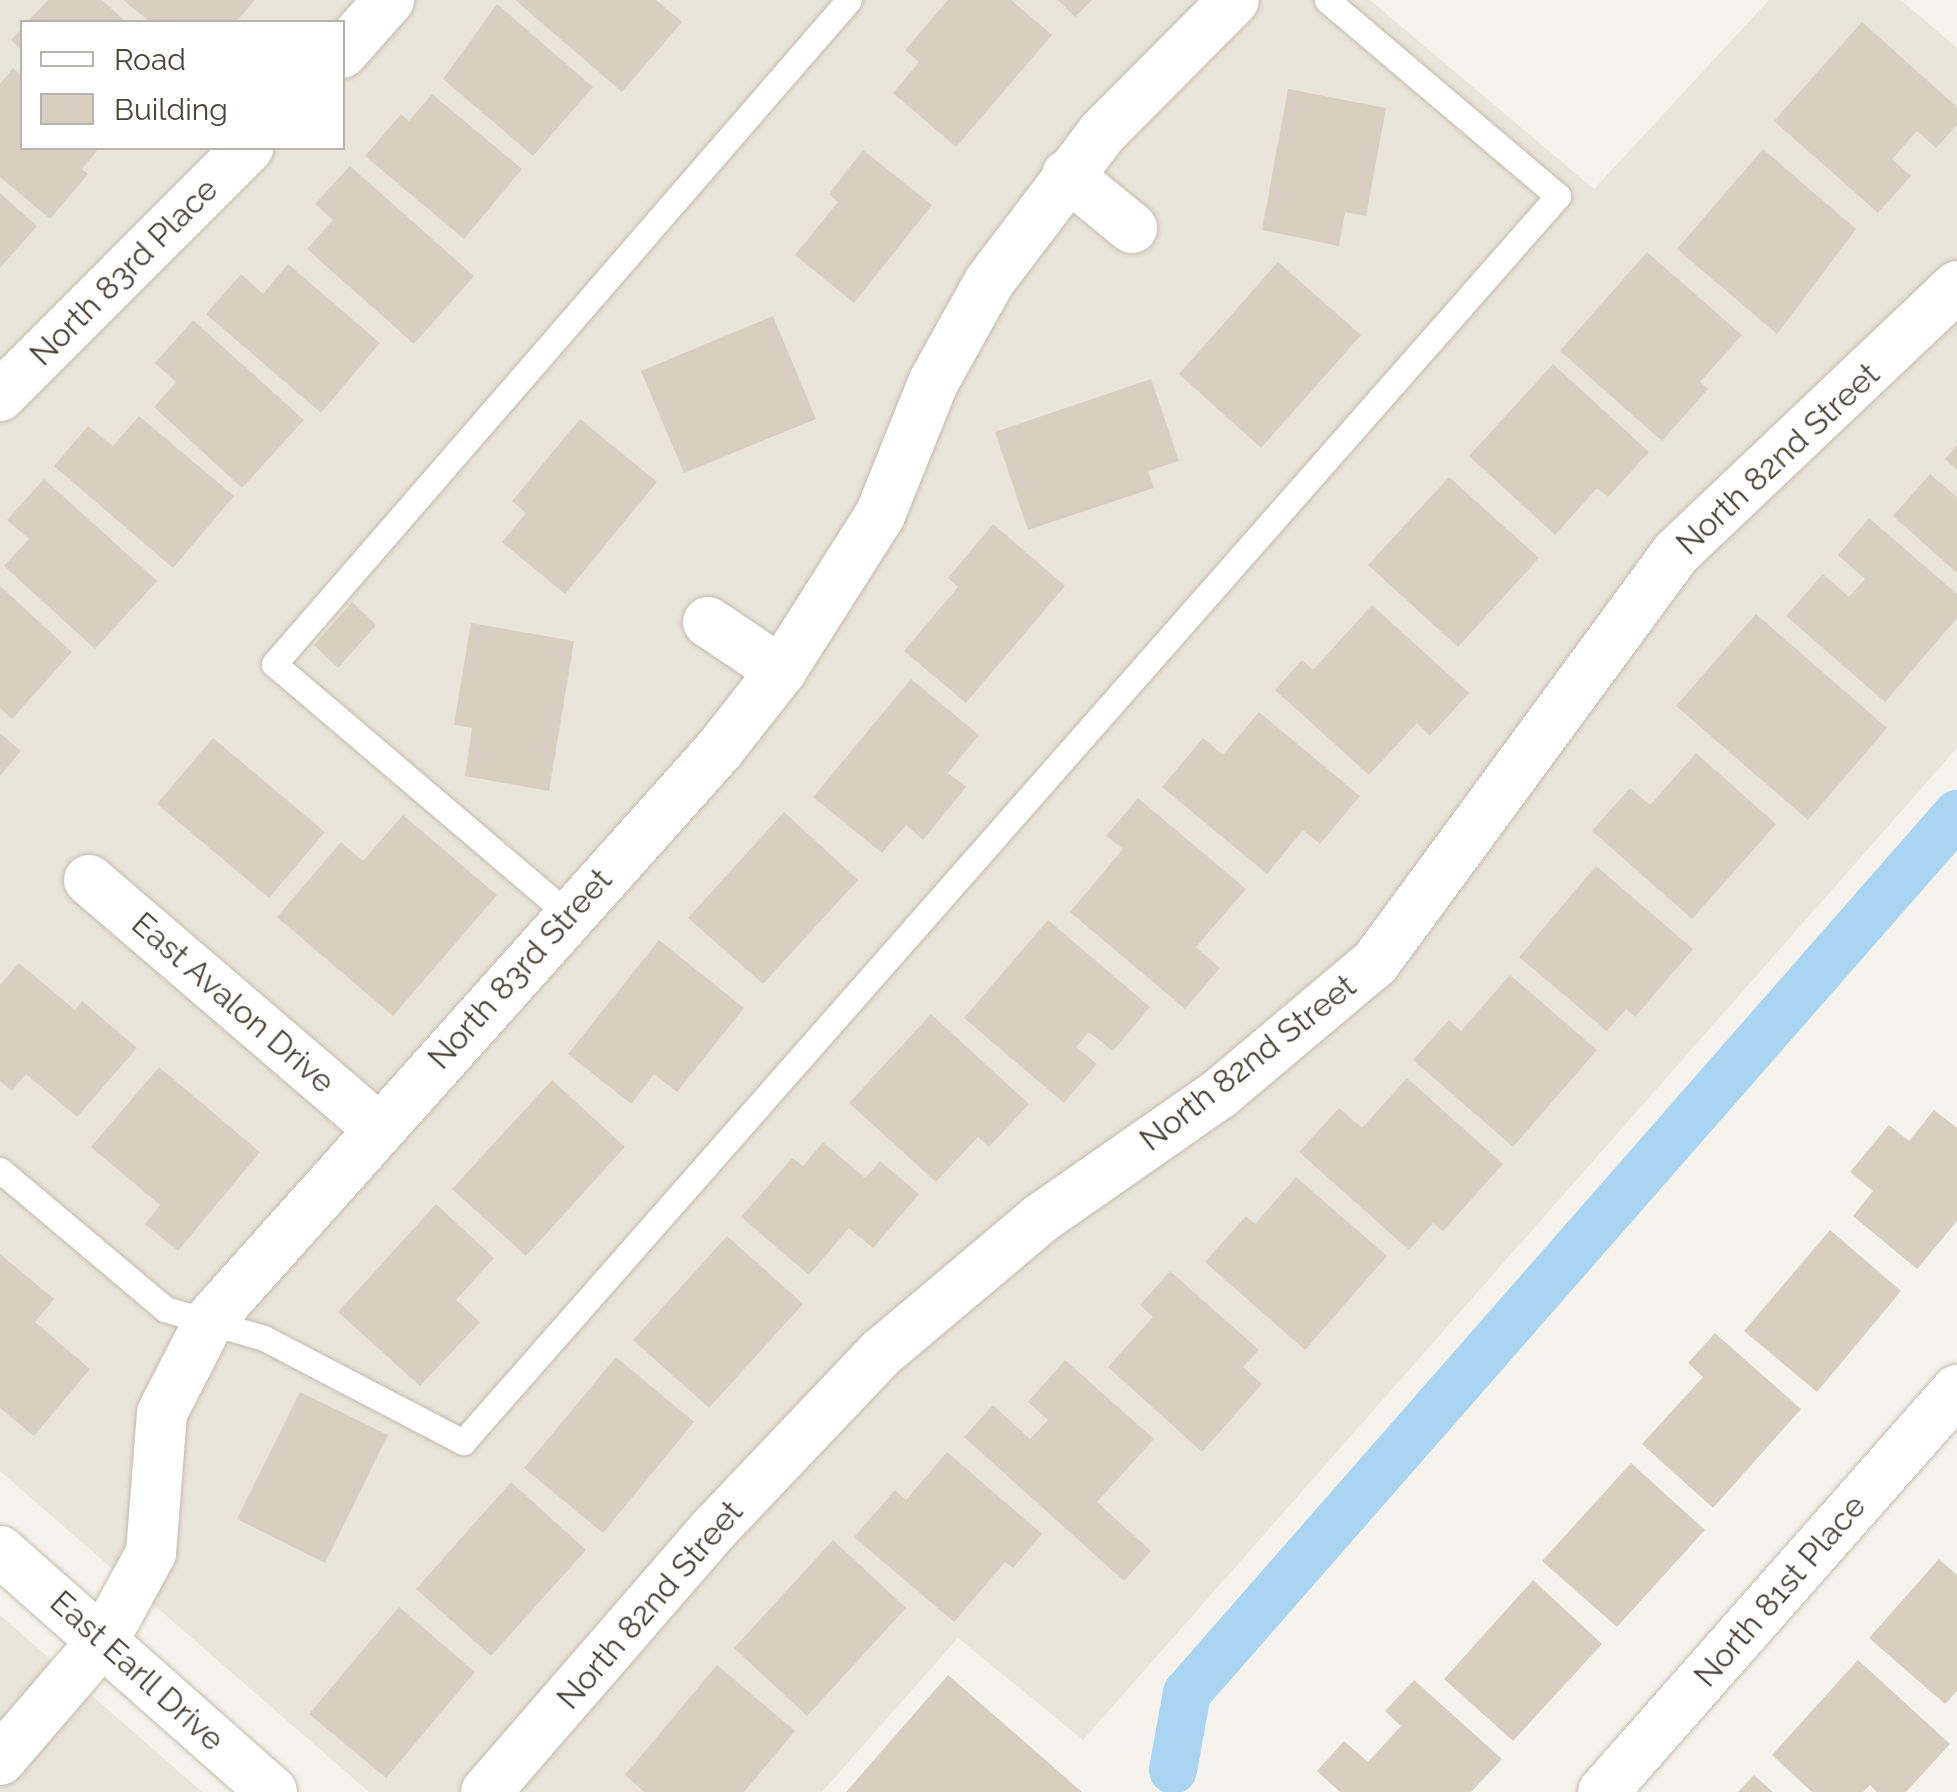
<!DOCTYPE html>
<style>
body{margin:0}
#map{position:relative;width:1957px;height:1792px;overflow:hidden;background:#f6f3ec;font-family:Raleway,sans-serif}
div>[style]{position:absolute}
.residential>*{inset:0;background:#eae5da}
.canal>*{height:48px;margin:-24px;padding:0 24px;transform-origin:24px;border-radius:24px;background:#a9d4f2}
.building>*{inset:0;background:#d8cfc1}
.roads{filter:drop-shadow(0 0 2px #c2bbae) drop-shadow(0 0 2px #c2bbae)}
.lane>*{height:25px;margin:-12.5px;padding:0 12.5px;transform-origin:12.5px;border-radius:12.5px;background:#fff}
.street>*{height:50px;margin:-25px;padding:0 25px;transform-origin:25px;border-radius:25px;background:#fff}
span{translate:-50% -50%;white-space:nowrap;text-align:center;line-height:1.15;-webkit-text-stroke:8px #fff;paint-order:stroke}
.street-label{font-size:32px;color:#4b4439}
.legend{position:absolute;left:20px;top:20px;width:325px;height:130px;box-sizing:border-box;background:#fff;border:2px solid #b7b4b0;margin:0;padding:12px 18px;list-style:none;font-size:30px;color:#4b4439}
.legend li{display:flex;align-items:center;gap:20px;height:50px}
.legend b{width:50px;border:2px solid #b7b4b0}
</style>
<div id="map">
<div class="residential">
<div style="clip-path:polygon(evenodd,0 0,1370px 0,1594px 189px,1769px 0,1901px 0,1957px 48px,1957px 748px,1083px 1740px,958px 1638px,822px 1792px,369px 1792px,0 1471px,0 0,22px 22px,342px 22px,342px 148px,22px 148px,22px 22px)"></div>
<div style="clip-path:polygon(0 1615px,202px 1792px,0 1792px)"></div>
</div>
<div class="canal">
<div style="left:1173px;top:1770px;width:78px;rotate:-79.7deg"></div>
<div style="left:1187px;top:1693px;width:1169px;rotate:-48.78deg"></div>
</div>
<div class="building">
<div style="clip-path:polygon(48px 0,102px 0,126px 22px,27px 22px)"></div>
<div style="clip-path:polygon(123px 0,255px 0,236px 22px,150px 22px)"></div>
<div style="clip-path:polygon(515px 0,656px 0,682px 22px,622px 92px)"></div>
<div style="clip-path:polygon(948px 0,1011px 0,1052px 35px,956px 147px,893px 93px,919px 62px,905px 50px)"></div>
<div style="clip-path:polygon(1058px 0,1092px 0,1075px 17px)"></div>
<div style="clip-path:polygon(497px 4px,593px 87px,533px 156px,443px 79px)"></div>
<div style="clip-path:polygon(1862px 22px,1957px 107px,1957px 125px,1936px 148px,1917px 131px,1892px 159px,1911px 176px,1878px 213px,1774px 121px)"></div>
<div style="clip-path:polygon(22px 28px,22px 51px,11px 40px)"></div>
<div style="clip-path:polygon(13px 68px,22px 76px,22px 148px,99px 148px,82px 169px,88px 174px,50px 219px,0 177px,0 84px)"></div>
<div style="clip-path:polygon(1288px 89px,1386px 108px,1366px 216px,1345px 212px,1339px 246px,1262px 230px)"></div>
<div style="clip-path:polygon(432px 94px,522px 169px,464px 239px,365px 156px,401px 114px,409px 121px)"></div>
<div style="clip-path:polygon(1763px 149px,1856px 229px,1777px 334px,1677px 249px)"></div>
<div style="clip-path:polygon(863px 150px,932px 205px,854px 303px,795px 255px,838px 202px,829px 194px)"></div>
<div style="clip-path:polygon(350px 166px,474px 276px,414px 344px,307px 249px,333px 220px,315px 204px)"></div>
<div style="clip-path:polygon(0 193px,37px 226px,0 268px)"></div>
<div style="clip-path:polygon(1647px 252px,1742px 335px,1700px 382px,1708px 389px,1662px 441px,1560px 351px)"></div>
<div style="clip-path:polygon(1278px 262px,1361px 335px,1261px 448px,1179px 374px)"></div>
<div style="clip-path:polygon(288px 264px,380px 343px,321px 413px,206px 314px,241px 274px,263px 294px)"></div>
<div style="clip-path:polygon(773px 316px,816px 419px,684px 473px,641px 371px)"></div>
<div style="clip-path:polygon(193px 320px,304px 420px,242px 488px,154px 407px,176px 382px,155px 363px)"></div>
<div style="clip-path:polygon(1553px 364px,1649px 452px,1608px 497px,1597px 488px,1555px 535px,1469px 456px)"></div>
<div style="clip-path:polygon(1151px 379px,1179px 461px,1148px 471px,1154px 488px,1028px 530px,995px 432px)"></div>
<div style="clip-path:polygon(139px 416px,234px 496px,173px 568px,54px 466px,88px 426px,113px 446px)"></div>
<div style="clip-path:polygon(580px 419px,657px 482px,565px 594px,502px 542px,526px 513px,512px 501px)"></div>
<div style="clip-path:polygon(1957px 445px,1957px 470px,1945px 459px)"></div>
<div style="clip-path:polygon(1930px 474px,1957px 497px,1957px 573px,1893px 516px)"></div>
<div style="clip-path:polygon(1449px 477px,1539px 558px,1458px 647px,1368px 565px)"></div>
<div style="clip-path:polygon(44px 479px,157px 581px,95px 649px,4px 566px,29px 539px,7px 520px)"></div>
<div style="clip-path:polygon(1869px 518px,1957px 594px,1957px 618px,1885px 702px,1786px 616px,1823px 574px,1849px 597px,1865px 579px,1838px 555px)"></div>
<div style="clip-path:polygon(993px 524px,1065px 586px,966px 703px,904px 651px,958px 587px,948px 578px)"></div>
<div style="clip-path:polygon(0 586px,72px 652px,12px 719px,0 708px)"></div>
<div style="clip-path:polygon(352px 602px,376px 625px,338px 668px,314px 645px)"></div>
<div style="clip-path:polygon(1372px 605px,1469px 693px,1430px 736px,1417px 723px,1369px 775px,1275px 690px,1302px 660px,1313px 670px)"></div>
<div style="clip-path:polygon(1756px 614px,1887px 728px,1808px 820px,1676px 706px)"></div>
<div style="clip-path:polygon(471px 623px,574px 641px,549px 791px,465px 776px,472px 728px,454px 725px)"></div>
<div style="clip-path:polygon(911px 679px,979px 735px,948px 773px,966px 787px,923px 840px,906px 825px,882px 853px,813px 797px)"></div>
<div style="clip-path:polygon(1259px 712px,1360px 796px,1320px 844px,1303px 830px,1267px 874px,1162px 787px,1203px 738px,1223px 755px)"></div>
<div style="clip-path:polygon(0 733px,21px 751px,0 776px)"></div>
<div style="clip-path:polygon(213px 738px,325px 832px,269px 898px,157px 804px)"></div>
<div style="clip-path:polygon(1696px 753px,1776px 824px,1692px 919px,1592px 831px,1630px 788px,1650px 805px)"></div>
<div style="clip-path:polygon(1138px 798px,1246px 889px,1196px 947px,1220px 968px,1185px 1009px,1070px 912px,1123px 849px,1106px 836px)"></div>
<div style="clip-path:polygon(784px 812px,858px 880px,763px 984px,688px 918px)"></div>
<div style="clip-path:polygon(403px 815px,497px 895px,393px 1016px,277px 917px,341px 842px,363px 861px)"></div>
<div style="clip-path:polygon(1596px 866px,1693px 949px,1635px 1017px,1626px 1009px,1607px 1031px,1519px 957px)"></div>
<div style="clip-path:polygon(1048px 920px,1150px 1007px,1113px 1051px,1089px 1032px,1076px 1047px,1097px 1064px,1064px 1103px,964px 1018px)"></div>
<div style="clip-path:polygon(659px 940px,744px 1008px,677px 1092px,654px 1074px,631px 1104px,568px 1054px)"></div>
<div style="clip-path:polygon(19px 963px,75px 1010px,82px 1001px,137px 1048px,77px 1117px,26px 1074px,12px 1091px,0 1081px,0 985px)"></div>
<div style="clip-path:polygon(1510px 975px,1597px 1050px,1513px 1147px,1413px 1060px,1449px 1020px,1461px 1031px)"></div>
<div style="clip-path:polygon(931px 1014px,1029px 1104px,989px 1147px,978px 1137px,936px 1182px,849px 1103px)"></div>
<div style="clip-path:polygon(159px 1067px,260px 1152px,178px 1251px,145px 1224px,160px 1205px,91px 1147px)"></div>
<div style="clip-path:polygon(1407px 1078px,1503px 1164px,1443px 1231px,1433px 1223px,1409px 1250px,1299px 1152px,1339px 1108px,1362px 1128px)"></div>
<div style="clip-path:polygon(552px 1080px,625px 1147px,526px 1256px,452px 1189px)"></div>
<div style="clip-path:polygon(1934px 1110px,1957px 1128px,1957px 1221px,1917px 1269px,1853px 1216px,1873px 1191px,1850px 1172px,1889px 1125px,1909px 1141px)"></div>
<div style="clip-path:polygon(823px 1142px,865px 1178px,880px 1161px,919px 1194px,873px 1248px,849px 1228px,809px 1275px,741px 1217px,792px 1158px,803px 1166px)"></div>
<div style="clip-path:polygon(1296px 1177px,1387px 1256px,1305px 1350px,1205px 1262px,1246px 1216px,1255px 1224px)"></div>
<div style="clip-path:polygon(436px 1204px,494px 1258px,456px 1300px,480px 1322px,420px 1386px,338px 1312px)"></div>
<div style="clip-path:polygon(1830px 1230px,1901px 1291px,1817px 1392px,1744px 1331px)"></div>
<div style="clip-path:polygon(727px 1236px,803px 1304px,709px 1408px,633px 1340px)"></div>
<div style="clip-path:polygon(0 1254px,54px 1299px,35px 1322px,90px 1369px,34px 1436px,0 1408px)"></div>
<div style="clip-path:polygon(1170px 1271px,1259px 1350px,1243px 1367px,1262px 1384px,1202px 1452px,1108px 1367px,1153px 1317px,1140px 1305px)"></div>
<div style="clip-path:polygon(1715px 1333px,1801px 1409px,1713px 1508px,1642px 1444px,1703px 1377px,1688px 1363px)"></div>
<div style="clip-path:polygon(616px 1357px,694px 1422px,603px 1533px,524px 1468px)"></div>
<div style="clip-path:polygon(1065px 1360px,1154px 1439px,1097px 1502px,1151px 1551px,1124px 1581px,964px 1437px,993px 1405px,1030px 1439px,1048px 1420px,1028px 1402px)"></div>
<div style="clip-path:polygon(300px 1392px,388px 1435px,325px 1563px,237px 1519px)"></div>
<div style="clip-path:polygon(947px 1452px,1042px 1534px,1013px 1568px,1005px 1562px,954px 1622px,854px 1537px,895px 1490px,906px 1500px)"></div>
<div style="clip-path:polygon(1631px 1463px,1705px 1530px,1617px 1627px,1542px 1561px)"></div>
<div style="clip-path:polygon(511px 1482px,586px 1550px,491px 1656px,416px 1589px)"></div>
<div style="clip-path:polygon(833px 1540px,906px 1608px,807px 1716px,734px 1648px)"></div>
<div style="clip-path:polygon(1939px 1559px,1957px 1575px,1957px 1691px,1945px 1704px,1869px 1638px)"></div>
<div style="clip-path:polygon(1533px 1580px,1602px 1644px,1513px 1741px,1444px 1679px)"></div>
<div style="clip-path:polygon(399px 1607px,475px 1672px,386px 1778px,309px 1714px)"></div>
<div style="clip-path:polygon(1858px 1660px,1950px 1744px,1906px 1792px,1877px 1792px,1870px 1785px,1863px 1792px,1812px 1792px,1772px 1755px)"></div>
<div style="clip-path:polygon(717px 1665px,795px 1731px,744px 1792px,644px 1792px,625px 1775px)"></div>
<div style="clip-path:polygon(948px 1675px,1082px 1792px,846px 1792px)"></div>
<div style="clip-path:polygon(1414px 1680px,1502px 1759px,1471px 1792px,1340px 1792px,1317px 1771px,1344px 1741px,1368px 1762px,1401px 1726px,1385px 1711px)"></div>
<div style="clip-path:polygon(1754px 1775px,1773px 1792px,1738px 1792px)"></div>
</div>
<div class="roads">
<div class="lane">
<div style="left:569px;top:915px;width:387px;rotate:-139.6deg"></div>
<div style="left:274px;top:664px;width:878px;rotate:-49.11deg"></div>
<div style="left:0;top:1170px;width:216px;rotate:40.1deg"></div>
<div style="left:165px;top:1309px;width:103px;rotate:16.3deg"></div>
<div style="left:264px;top:1338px;width:225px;rotate:27.6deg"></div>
<div style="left:463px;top:1442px;width:1659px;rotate:-48.69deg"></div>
<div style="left:1558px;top:196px;width:303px;rotate:-139.7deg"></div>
</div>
<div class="street">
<div style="left:342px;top:53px;width:71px;rotate:-48.4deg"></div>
<div style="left:1067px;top:175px;width:84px;rotate:39.2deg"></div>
<div style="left:0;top:396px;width:351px;rotate:-45deg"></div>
<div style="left:708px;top:622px;width:88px;rotate:33.9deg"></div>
<div style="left:89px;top:880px;width:379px;rotate:40.6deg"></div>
<div style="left:0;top:1551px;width:363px;rotate:41.5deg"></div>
<div style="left:0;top:1760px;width:160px;rotate:-49.3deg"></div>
<div style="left:104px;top:1639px;width:98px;rotate:-61.3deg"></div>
<div style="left:151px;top:1553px;width:140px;rotate:-85.5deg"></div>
<div style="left:162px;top:1413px;width:103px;rotate:-62.9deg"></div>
<div style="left:209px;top:1321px;width:766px;rotate:-48.23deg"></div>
<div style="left:719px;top:750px;width:100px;rotate:-51.9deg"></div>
<div style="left:781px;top:671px;width:185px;rotate:-57.6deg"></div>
<div style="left:880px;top:515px;width:144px;rotate:-68.1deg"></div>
<div style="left:934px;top:381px;width:113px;rotate:-60.9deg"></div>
<div style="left:989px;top:282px;width:187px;rotate:-52.8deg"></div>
<div style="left:1102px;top:133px;width:187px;rotate:-45.2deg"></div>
<div style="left:486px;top:1792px;width:344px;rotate:-49.1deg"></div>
<div style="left:711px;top:1532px;width:247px;rotate:-46.5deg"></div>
<div style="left:881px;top:1353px;width:208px;rotate:-40.1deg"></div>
<div style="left:1040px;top:1219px;width:217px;rotate:-34.9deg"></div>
<div style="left:1218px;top:1095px;width:205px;rotate:-40.1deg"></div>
<div style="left:1375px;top:963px;width:509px;rotate:-53.72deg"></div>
<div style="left:1676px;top:553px;width:388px;rotate:-43.5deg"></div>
<div style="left:1603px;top:1792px;width:536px;rotate:-48.63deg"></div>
</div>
</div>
<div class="street-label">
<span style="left:124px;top:272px;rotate:-45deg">North 83rd Place</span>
<span style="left:1778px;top:459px;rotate:-43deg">North 82nd Street</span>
<span style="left:520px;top:969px;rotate:-48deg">North 83rd Street</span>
<span style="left:233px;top:1003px;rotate:41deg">East Avalon Drive</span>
<span style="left:1248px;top:1063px;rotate:-38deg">North 82nd Street</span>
<span style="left:1780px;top:1591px;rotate:-49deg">North 81st Place</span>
<span style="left:650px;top:1605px;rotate:-49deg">North 82nd Street</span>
<span style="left:137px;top:1671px;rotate:42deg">East Earll Drive</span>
</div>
<ul class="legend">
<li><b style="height:12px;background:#fff"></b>Road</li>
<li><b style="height:28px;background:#d8cfc1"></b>Building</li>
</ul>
</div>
